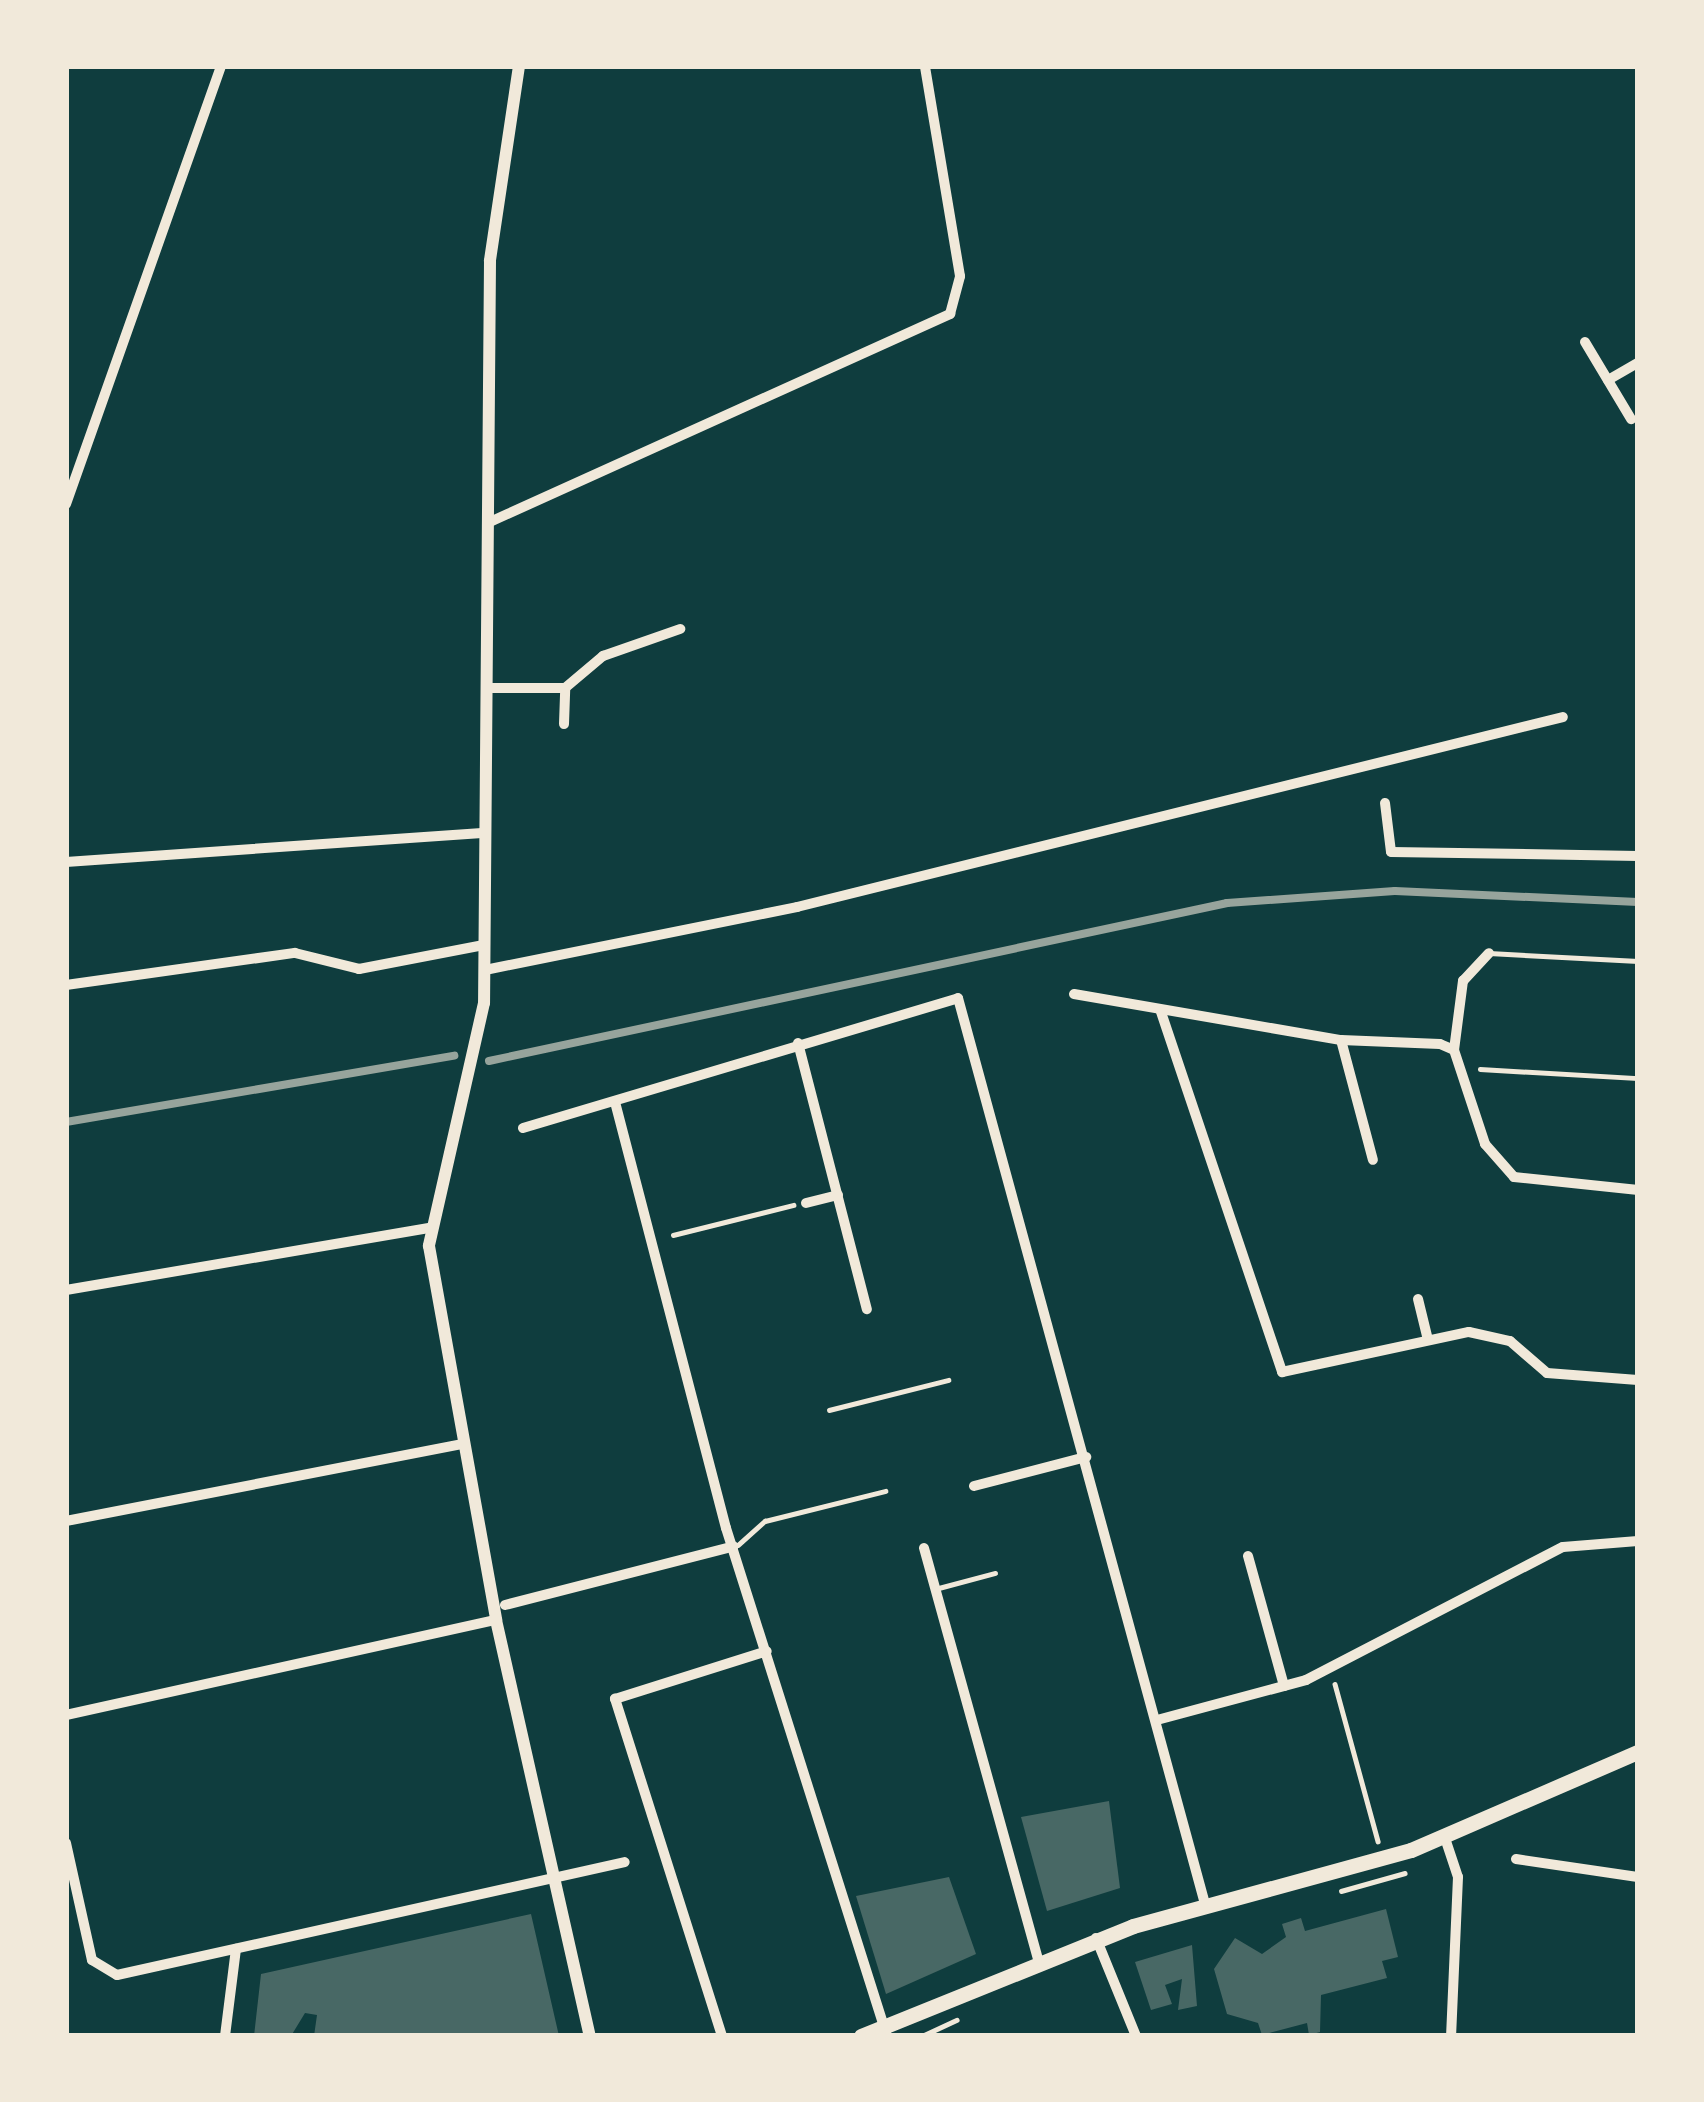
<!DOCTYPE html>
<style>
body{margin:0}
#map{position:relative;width:1704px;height:2102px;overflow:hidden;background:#0f3d3e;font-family:"Crimson Pro",serif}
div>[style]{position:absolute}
.building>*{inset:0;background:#486865}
.path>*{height:4.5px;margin:-2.25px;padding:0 2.25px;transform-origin:2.25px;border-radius:2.25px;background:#f1e9da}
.service>*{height:4.5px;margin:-2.25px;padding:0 2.25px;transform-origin:2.25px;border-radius:2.25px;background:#f1e9da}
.minor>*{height:10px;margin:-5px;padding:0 5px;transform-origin:5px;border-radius:5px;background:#f1e9da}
.tertiary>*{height:12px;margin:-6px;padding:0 6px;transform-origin:6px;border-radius:6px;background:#f1e9da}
.primary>*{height:15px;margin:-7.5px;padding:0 7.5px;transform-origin:7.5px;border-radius:7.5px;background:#f1e9da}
.rail>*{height:8px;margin:-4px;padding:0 4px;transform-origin:4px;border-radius:4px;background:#97a49c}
span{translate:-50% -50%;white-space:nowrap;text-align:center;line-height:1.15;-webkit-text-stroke:10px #f1e9da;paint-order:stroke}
.frame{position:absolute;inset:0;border:69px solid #f1e9da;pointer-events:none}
</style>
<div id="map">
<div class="building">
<div style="clip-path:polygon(1109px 1801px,1120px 1888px,1047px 1911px,1021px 1817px)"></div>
<div style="clip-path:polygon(949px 1877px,976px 1954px,886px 1994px,856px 1896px)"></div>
<div style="clip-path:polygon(1386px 1909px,1398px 1957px,1382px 1961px,1387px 1978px,1321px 1995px,1320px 2032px,1309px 2035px,1307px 2023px,1262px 2035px,1258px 2023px,1227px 2014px,1214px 1969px,1235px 1938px,1262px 1954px,1286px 1937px,1282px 1924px,1301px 1918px,1305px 1931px)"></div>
<div style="clip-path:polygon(531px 1914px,559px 2036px,314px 2036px,317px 2015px,305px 2013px,291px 2036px,254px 2036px,261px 1974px)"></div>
<div style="clip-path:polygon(1192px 1945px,1197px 2006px,1178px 2010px,1182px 1979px,1165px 1985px,1172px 2004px,1151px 2010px,1135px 1962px)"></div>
</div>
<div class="path">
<div style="left:1480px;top:1069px;width:158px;rotate:3.3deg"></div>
<div style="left:673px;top:1235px;width:124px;rotate:-14deg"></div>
<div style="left:829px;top:1410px;width:123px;rotate:-14.1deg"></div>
<div style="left:1335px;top:1684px;width:163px;rotate:74.7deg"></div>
<div style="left:1341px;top:1891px;width:66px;rotate:-15.7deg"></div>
<div style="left:922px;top:2036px;width:38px;rotate:-25deg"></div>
</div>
<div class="service">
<div style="left:1489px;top:953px;width:149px;rotate:3.1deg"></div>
<div style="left:738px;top:1545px;width:36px;rotate:-42deg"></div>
<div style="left:765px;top:1521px;width:124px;rotate:-14deg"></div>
<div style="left:935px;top:1589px;width:62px;rotate:-14.9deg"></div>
</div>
<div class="minor">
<div style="left:1585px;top:342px;width:90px;rotate:59.1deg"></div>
<div style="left:1608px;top:380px;width:34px;rotate:-30deg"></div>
<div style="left:66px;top:504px;width:465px;rotate:-70.5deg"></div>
<div style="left:492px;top:521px;width:503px;rotate:-24.32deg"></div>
<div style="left:950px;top:314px;width:39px;rotate:-75deg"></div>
<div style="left:960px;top:276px;width:213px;rotate:-99.5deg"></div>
<div style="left:492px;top:688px;width:73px"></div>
<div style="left:565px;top:688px;width:50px;rotate:-40.1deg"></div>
<div style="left:603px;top:656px;width:82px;rotate:-19.3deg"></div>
<div style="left:564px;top:724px;width:36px;rotate:-88deg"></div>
<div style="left:1385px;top:803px;width:49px;rotate:83deg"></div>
<div style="left:1391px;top:852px;width:247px;rotate:0.9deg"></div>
<div style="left:66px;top:862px;width:417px;rotate:-4deg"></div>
<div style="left:485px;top:970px;width:318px;rotate:-11.4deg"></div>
<div style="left:797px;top:907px;width:789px;rotate:-13.93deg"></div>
<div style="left:66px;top:985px;width:231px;rotate:-8deg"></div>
<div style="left:295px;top:953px;width:66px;rotate:14deg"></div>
<div style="left:359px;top:969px;width:127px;rotate:-10.9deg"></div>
<div style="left:1074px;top:994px;width:271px;rotate:9.8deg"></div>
<div style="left:1341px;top:1040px;width:99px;rotate:2.3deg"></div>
<div style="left:1440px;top:1044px;width:15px;rotate:23deg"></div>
<div style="left:1454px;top:1050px;width:99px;rotate:71.7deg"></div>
<div style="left:1485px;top:1144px;width:44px;rotate:48.7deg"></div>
<div style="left:1514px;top:1177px;width:125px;rotate:6deg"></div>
<div style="left:1161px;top:1012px;width:380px;rotate:71.4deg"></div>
<div style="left:1282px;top:1372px;width:191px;rotate:-12.1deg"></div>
<div style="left:1469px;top:1332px;width:42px;rotate:12.4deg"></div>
<div style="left:1510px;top:1341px;width:49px;rotate:40.9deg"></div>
<div style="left:1547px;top:1373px;width:91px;rotate:4.4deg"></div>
<div style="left:1341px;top:1040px;width:124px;rotate:75.1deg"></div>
<div style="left:798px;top:1043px;width:275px;rotate:75.5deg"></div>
<div style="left:1454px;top:1050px;width:70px;rotate:-82.6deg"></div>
<div style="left:1463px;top:981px;width:38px;rotate:-47deg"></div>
<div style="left:615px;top:1102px;width:440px;rotate:75.4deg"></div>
<div style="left:726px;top:1528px;width:533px;rotate:72.42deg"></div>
<div style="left:523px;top:1128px;width:454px;rotate:-16.6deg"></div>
<div style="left:958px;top:998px;width:939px;rotate:74.75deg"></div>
<div style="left:806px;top:1203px;width:33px;rotate:-14deg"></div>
<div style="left:66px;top:1290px;width:368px;rotate:-9.7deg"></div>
<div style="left:1418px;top:1299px;width:42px;rotate:76.3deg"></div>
<div style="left:974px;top:1486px;width:116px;rotate:-14.5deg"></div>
<div style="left:66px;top:1521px;width:403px;rotate:-11deg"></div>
<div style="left:924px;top:1548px;width:427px;rotate:74.5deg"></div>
<div style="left:1248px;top:1556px;width:135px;rotate:74.5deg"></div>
<div style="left:505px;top:1605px;width:236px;rotate:-14.4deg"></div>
<div style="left:66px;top:1715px;width:440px;rotate:-12.5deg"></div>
<div style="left:1157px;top:1720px;width:154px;rotate:-15deg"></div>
<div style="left:1306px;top:1680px;width:289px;rotate:-27.4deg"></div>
<div style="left:1563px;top:1547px;width:75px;rotate:-4.6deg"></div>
<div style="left:1444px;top:1835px;width:44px;rotate:71.6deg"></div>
<div style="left:1458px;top:1877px;width:159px;rotate:92.5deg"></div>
<div style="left:66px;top:1843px;width:120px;rotate:77.5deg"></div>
<div style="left:92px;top:1960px;width:29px;rotate:31deg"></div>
<div style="left:117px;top:1975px;width:520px;rotate:-12.54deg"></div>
<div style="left:1516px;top:1859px;width:123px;rotate:8.4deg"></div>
<div style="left:1096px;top:1938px;width:106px;rotate:67.8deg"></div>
<div style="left:225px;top:2036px;width:88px;rotate:-82.8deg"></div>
<div style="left:722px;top:2036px;width:354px;rotate:-107.6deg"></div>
<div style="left:615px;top:1699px;width:159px;rotate:-17.5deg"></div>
</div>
<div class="tertiary">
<div style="left:519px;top:66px;width:197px;rotate:98.5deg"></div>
<div style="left:490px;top:261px;width:742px;rotate:90.46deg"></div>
<div style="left:484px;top:1003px;width:249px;rotate:102.8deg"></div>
<div style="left:429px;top:1246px;width:380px;rotate:79.8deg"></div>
<div style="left:496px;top:1620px;width:426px;rotate:77.3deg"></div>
</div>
<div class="primary">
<div style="left:861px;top:2036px;width:293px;rotate:-22deg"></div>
<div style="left:1133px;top:1926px;width:288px;rotate:-15.3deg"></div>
<div style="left:1411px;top:1850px;width:247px;rotate:-23.4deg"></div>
</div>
<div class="rail">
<div style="left:489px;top:1061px;width:755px;rotate:-12.08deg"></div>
<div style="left:1227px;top:903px;width:168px;rotate:-4.1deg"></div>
<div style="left:1395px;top:891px;width:243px;rotate:2.6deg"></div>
<div style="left:66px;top:1122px;width:394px;rotate:-9.7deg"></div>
</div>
<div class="frame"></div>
</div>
